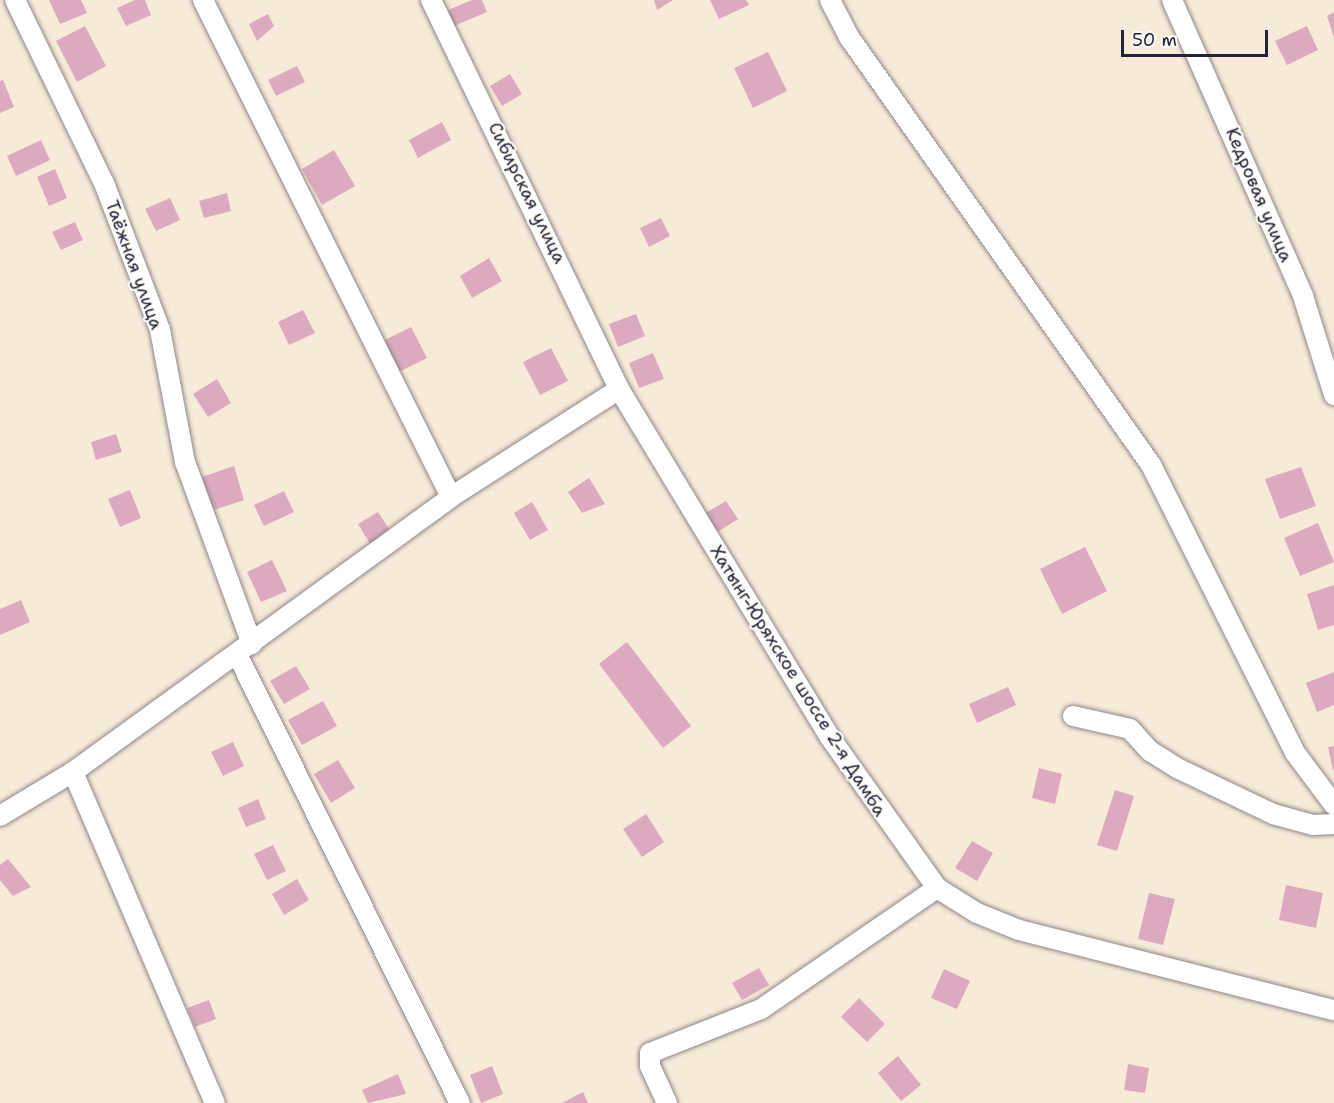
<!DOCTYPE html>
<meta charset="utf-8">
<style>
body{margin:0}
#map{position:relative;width:1334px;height:1103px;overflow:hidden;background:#f8ead8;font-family:"Shantell Sans",sans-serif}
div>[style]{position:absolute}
.building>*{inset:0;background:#dbaabf}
.roads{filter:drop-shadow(0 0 2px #8d868a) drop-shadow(0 0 2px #8d868a)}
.street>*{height:20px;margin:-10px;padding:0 10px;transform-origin:10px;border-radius:10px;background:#fff}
span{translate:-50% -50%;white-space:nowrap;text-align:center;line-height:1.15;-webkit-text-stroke:4.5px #fdfcf7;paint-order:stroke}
.street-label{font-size:18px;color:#22223b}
.scale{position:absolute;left:1121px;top:30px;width:147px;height:27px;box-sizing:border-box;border:3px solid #22223b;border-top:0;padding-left:8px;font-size:18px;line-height:21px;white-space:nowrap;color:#22223b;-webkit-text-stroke:4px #fdfcf7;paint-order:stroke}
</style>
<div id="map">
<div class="building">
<div style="clip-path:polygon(49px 0,81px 0,87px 13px,60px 24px)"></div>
<div style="clip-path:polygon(135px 0,145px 0,151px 15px,126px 26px,117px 8px)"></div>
<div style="clip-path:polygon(472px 0,482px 0,487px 12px,454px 26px,448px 10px)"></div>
<div style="clip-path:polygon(654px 0,673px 0,657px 10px)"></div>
<div style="clip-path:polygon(710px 0,746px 0,749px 5px,719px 19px)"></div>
<div style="clip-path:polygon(1334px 12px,1334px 38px,1327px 16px)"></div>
<div style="clip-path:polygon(268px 14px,274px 26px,257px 41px,249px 24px)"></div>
<div style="clip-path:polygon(85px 26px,106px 66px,77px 82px,56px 41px)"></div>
<div style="clip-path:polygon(1307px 26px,1318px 50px,1287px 65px,1275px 41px)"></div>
<div style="clip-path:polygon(768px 52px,787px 91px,753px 108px,734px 68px)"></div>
<div style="clip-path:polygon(297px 66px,305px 82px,276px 96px,268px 80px)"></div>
<div style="clip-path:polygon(510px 74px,522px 94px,502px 106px,490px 86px)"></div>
<div style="clip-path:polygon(3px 80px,14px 107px,0 113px,0 81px)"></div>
<div style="clip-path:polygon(442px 122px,451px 140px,418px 158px,409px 140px)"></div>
<div style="clip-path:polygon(41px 140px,50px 160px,16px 176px,7px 156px)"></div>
<div style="clip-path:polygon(334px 150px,355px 186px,322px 205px,302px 169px)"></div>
<div style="clip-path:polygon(55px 169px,67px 198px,49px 206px,37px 177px)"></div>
<div style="clip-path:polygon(227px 193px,231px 211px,204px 218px,199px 201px)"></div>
<div style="clip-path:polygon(170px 198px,180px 220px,156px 231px,145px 209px)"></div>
<div style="clip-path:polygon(661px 218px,670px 236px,649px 247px,640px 228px)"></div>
<div style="clip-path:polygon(75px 222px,83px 240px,61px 250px,52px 232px)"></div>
<div style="clip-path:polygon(489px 258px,502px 281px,472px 298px,460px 276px)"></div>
<div style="clip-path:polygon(303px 310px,315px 333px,289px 345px,278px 322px)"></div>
<div style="clip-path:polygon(636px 314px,645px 336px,618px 347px,609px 324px)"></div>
<div style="clip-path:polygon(411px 327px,427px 358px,399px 372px,383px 341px)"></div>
<div style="clip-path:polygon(551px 348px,568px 381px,540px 395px,523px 362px)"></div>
<div style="clip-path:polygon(653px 353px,664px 379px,639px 388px,629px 363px)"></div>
<div style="clip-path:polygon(217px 379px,231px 403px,208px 417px,193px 394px)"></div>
<div style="clip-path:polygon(116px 434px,122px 452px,96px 460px,91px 442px)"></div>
<div style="clip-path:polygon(234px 466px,244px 500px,214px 510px,202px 477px)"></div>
<div style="clip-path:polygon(1301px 467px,1316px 506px,1280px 519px,1265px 479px)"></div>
<div style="clip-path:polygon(589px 478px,605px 504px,582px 513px,568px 492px)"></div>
<div style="clip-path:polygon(130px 490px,141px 518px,120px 527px,108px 499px)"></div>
<div style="clip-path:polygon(284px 491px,294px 512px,264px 526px,254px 505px)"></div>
<div style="clip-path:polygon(726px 501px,738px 519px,716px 533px,704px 514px)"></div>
<div style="clip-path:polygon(532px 502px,548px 530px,530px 540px,514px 513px)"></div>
<div style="clip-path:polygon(378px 512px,391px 532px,371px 545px,358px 524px)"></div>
<div style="clip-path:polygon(1318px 523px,1334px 562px,1300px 576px,1284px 538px)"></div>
<div style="clip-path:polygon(1085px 547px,1107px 591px,1062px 614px,1040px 569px)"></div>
<div style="clip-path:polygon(272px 560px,287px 591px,261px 602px,247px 572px)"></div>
<div style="clip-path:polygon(1334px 585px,1334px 625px,1318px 630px,1307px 594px)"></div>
<div style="clip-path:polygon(21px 600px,30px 622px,0 635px,0 609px)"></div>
<div style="clip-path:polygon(627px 642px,691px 726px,663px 748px,599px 664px)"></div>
<div style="clip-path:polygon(296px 666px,310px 689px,284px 704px,270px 681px)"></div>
<div style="clip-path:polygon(1334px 672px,1334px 705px,1317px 712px,1306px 683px)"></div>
<div style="clip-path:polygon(1008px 687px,1016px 705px,977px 723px,969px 704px)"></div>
<div style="clip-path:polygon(323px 701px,337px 726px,302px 745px,288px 720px)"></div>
<div style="clip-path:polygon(233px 742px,244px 766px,223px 776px,211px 752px)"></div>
<div style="clip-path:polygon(1334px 746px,1334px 770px,1333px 770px,1328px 747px)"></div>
<div style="clip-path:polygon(338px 760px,355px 788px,331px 803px,314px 774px)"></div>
<div style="clip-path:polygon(1039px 768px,1062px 774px,1055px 804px,1032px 798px)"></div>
<div style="clip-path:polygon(1115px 790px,1134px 796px,1117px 851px,1097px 845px)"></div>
<div style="clip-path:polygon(258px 799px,266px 819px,246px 827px,238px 808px)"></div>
<div style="clip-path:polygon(646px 814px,664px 842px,642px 857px,623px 829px)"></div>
<div style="clip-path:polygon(972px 841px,993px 853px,977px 881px,955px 868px)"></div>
<div style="clip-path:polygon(273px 845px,286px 871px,267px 880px,254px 854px)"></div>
<div style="clip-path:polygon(8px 859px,31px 887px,13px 896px,0 880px,0 865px)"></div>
<div style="clip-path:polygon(297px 879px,309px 900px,284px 915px,272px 894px)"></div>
<div style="clip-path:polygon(1286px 885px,1323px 893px,1316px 928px,1279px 920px)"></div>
<div style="clip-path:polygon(1149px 893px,1175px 899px,1163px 945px,1138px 939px)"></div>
<div style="clip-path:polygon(759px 968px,769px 985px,742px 1000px,732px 983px)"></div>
<div style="clip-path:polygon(944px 969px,970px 981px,957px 1009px,931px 998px)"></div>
<div style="clip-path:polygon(859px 998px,885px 1024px,867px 1042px,841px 1017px)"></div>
<div style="clip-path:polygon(209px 1000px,216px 1019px,195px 1027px,187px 1008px)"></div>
<div style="clip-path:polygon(898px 1056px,921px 1085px,901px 1101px,878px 1073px)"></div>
<div style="clip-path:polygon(1128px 1064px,1149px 1068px,1145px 1093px,1124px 1090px)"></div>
<div style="clip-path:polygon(492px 1066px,503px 1094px,481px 1103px,470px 1075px)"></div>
<div style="clip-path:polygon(398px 1074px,406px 1094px,368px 1103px,362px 1090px)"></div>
<div style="clip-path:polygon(583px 1092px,588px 1103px,562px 1103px)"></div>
</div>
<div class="roads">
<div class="street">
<div style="left:15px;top:0;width:203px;rotate:64.1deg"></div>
<div style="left:104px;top:183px;width:157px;rotate:69.1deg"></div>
<div style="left:160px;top:330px;width:134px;rotate:79.3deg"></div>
<div style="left:185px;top:462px;width:194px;rotate:69.8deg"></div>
<div style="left:203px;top:0;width:555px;rotate:63.48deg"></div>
<div style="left:431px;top:0;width:432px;rotate:64.2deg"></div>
<div style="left:619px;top:389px;width:406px;rotate:58.8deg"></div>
<div style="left:829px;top:736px;width:186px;rotate:54.6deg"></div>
<div style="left:937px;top:888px;width:47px;rotate:32deg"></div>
<div style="left:977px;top:913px;width:45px;rotate:22deg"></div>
<div style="left:1019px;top:930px;width:325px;rotate:14.3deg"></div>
<div style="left:830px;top:0;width:42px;rotate:62.8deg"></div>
<div style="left:849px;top:37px;width:524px;rotate:54.79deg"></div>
<div style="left:1151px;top:465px;width:323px;rotate:63.4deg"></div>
<div style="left:1296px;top:754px;width:64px;rotate:53.3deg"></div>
<div style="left:1172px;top:0;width:324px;rotate:66.1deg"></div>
<div style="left:1303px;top:296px;width:104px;rotate:72.6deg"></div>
<div style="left:238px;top:656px;width:499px;rotate:63.6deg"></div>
<div style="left:1073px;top:716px;width:58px;rotate:12.8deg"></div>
<div style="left:1130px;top:729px;width:30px;rotate:48deg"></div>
<div style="left:1150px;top:751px;width:32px;rotate:32deg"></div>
<div style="left:1177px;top:768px;width:106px;rotate:25.6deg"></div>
<div style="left:1273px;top:814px;width:41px;rotate:15.4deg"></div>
<div style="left:1313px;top:825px;width:21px;rotate:-3deg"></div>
<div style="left:73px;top:772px;width:360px;rotate:66.8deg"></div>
<div style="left:0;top:816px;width:85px;rotate:-31.1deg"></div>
<div style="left:73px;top:772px;width:467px;rotate:-36deg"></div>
<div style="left:451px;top:497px;width:200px;rotate:-32.7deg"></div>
<div style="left:667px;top:1103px;width:41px;rotate:-114.7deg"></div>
<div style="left:650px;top:1066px;width:13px;rotate:-90deg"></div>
<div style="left:650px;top:1053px;width:119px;rotate:-21.6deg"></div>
<div style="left:761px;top:1009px;width:214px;rotate:-34.5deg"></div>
</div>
</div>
<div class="street-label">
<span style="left:527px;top:193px;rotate:64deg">Сибирская улица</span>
<span style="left:1259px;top:195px;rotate:67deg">Кедровая улица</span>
<span style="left:134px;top:265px;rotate:70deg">Таёжная улица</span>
<span style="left:798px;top:681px;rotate:58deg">Хатынг-Юряхское шоссе 2-я Дамба</span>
</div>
<div class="scale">50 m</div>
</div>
